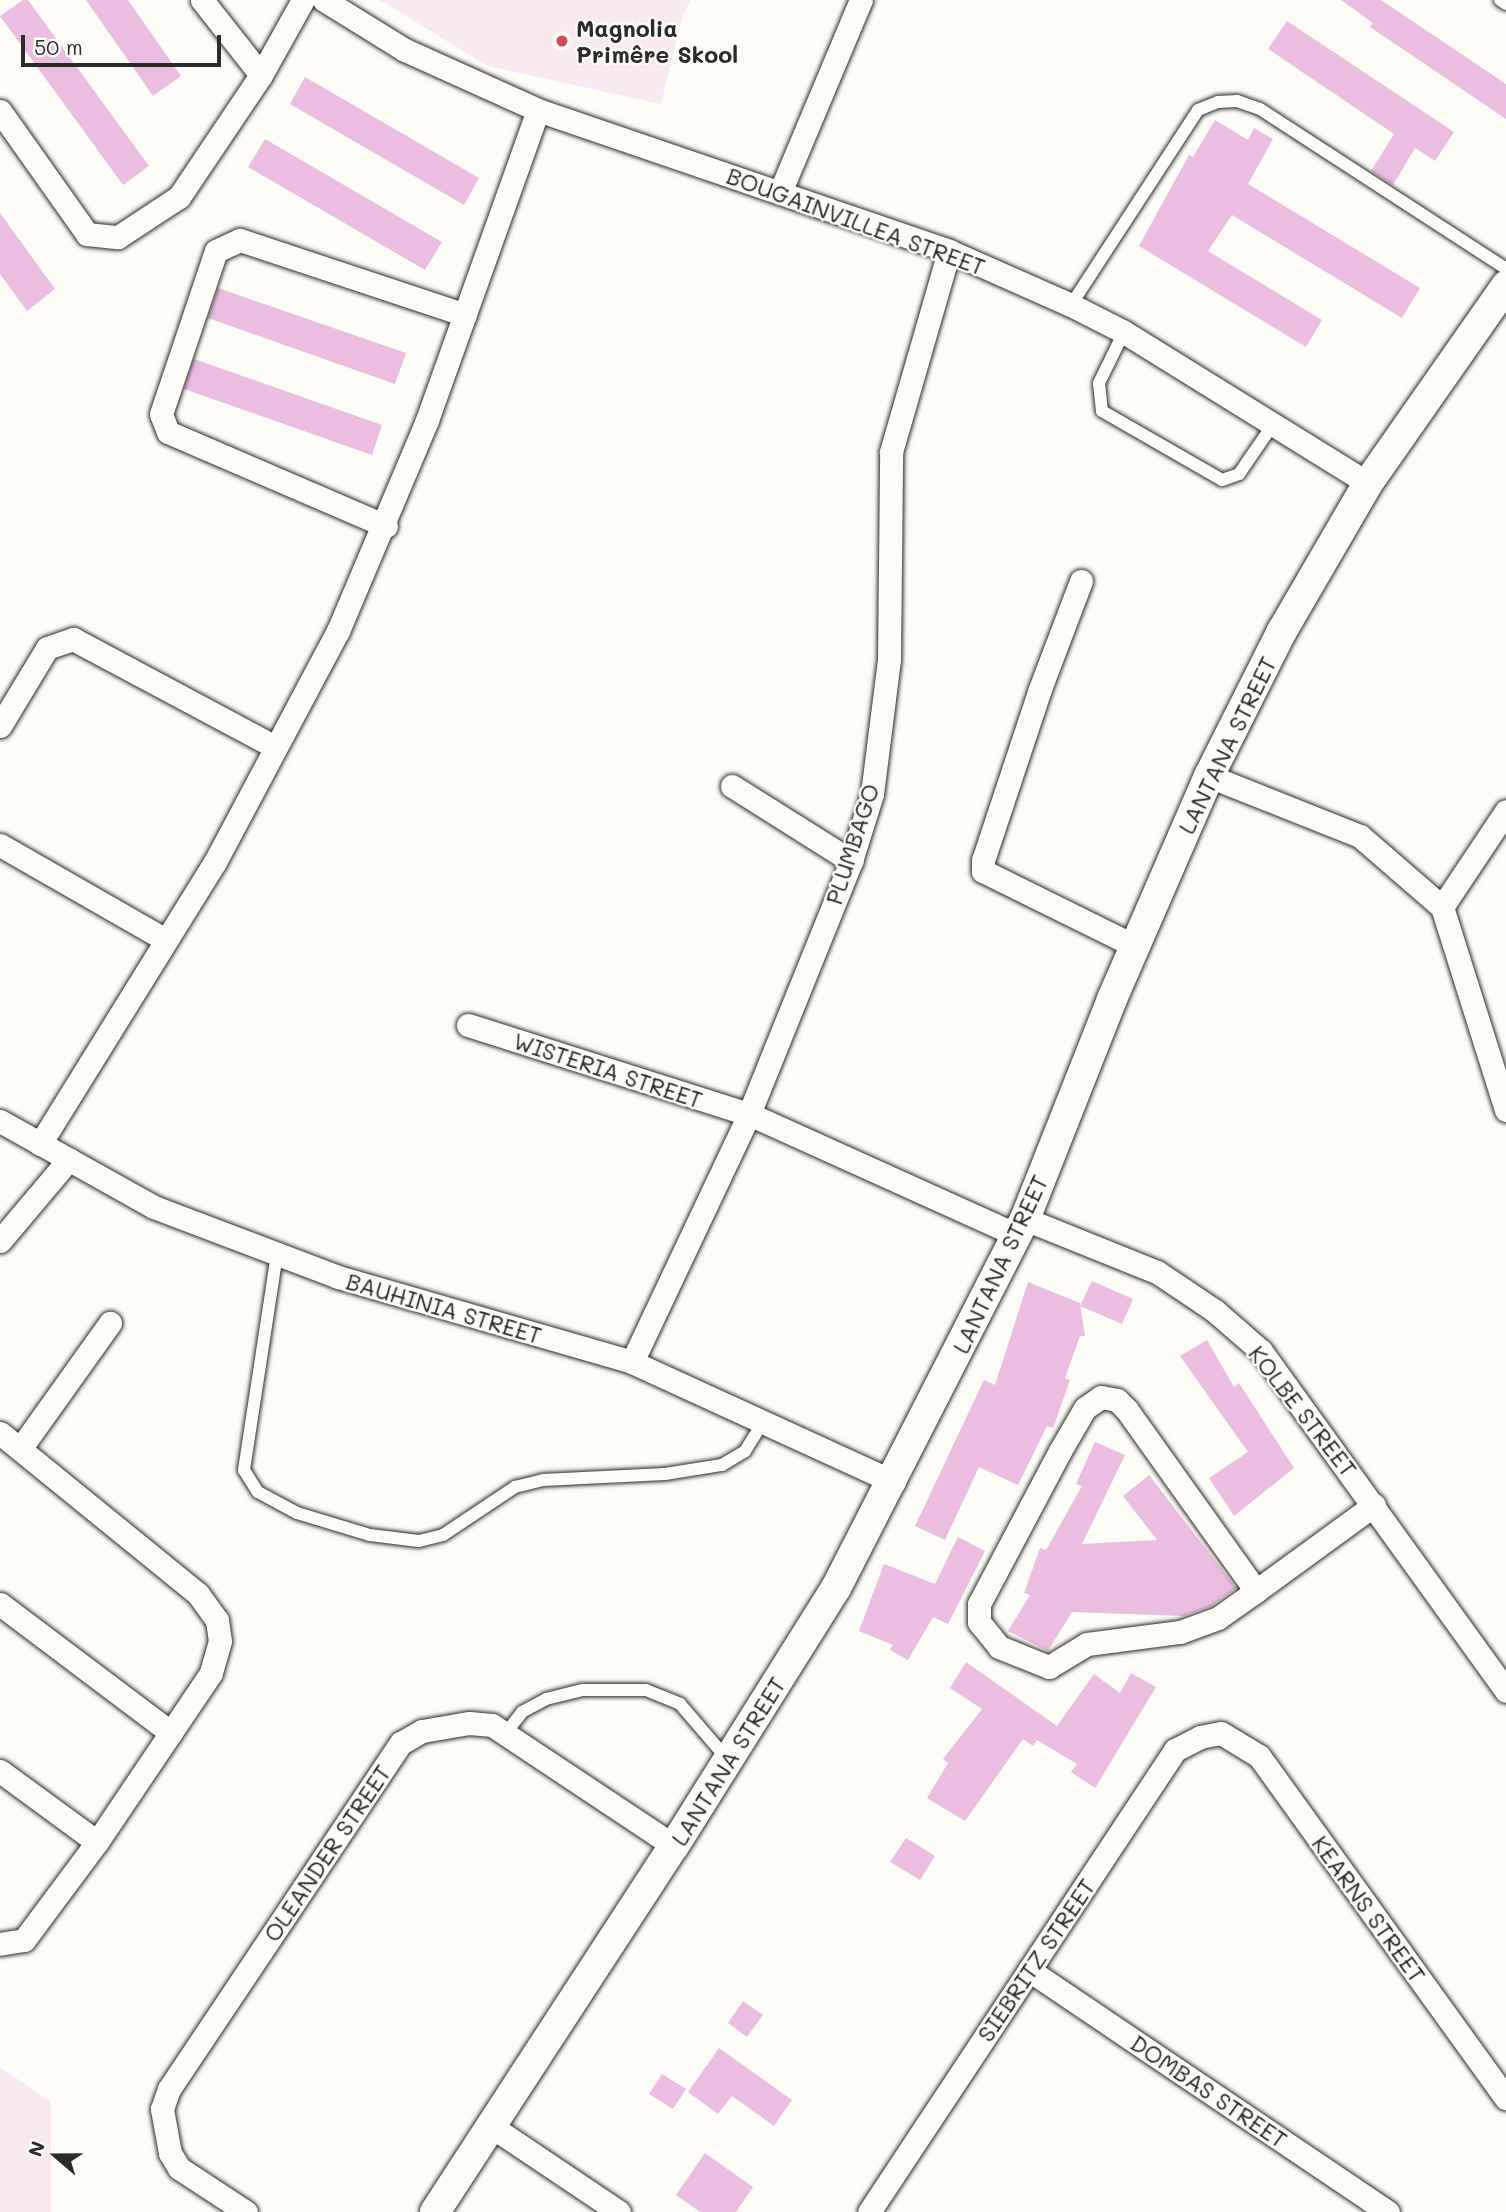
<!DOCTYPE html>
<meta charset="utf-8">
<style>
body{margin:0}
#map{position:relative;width:1506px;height:2212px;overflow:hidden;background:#fdfcf7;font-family:Mali,sans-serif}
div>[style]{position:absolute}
.built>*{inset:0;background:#f8e9f0}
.building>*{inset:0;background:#ebbde1}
.roads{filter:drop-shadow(0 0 2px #2b2b2b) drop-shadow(0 0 2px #2b2b2b)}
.service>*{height:12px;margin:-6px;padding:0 6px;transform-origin:6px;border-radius:6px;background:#fdfcf7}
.minor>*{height:23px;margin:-11.5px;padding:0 11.5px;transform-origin:11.5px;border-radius:11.5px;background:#fdfcf7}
.tertiary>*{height:30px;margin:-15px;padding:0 15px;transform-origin:15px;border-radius:15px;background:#fdfcf7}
.dots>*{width:19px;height:19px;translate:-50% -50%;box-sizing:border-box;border:4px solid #fdfcf7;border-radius:50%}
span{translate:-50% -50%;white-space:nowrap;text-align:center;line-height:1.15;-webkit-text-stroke:5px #fdfcf7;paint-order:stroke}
.poi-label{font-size:23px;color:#2b2b2b;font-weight:700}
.left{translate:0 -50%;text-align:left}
.street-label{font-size:23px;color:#2b2b2b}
.north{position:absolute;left:21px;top:2121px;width:70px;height:70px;-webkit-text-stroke:5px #fdfcf7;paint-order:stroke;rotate:290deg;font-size:19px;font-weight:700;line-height:28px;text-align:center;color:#2b2b2b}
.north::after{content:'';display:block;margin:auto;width:24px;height:32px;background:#2b2b2b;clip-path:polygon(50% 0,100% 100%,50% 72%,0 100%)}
.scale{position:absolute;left:21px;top:35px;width:200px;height:32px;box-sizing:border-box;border:4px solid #2b2b2b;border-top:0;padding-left:9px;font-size:21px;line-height:24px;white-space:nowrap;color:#2b2b2b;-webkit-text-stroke:5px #fdfcf7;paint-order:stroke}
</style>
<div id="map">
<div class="built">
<div style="clip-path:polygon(380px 0,691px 0,682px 17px,661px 104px,488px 66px)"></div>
<div style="clip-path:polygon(0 2067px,51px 2102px,51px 2212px,0 2212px)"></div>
</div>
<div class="building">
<div style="clip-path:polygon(23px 0,28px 0,149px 166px,123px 185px,0 16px)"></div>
<div style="clip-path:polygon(86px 0,128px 0,181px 76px,153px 96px)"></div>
<div style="clip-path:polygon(1341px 0,1381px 0,1506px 84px,1506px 119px,1370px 27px,1373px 23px)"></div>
<div style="clip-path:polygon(1287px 21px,1454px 132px,1435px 161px,1415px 148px,1393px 185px,1371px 171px,1394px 134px,1268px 49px)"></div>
<div style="clip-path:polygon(305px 77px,479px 178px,464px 205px,290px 104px)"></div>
<div style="clip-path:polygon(1215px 120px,1248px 140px,1254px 128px,1273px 139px,1248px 184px,1420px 288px,1402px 318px,1232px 215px,1208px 251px,1322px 320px,1306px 347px,1139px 246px,1189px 155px,1193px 157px)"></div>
<div style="clip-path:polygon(265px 139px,442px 242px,425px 270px,248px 167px)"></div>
<div style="clip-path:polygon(0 213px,55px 289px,27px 311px,0 274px)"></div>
<div style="clip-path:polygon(218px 288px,406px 353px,395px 384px,208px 318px)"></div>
<div style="clip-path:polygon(194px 359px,382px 425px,372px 455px,184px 389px)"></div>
<div style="clip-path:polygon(1092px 1281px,1133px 1299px,1122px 1324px,1080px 1306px)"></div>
<div style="clip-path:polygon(1028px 1282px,1080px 1303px,1085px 1336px,1080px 1336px,1065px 1378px,1070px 1380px,1053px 1428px,1047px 1426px,1018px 1485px,979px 1467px,945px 1540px,915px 1526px,984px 1380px,995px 1385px)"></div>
<div style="clip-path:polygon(1207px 1340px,1234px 1387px,1239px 1383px,1294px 1468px,1234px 1516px,1209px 1478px,1248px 1452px,1180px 1356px)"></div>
<div style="clip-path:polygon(1095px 1442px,1125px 1455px,1082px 1544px,1157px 1540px,1123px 1496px,1149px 1475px,1236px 1588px,1211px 1606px,1184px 1616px,1072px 1612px,1048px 1651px,1008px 1631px,1030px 1595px,1024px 1593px,1040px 1548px,1046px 1550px,1082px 1486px,1076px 1484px)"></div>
<div style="clip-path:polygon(958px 1537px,985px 1551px,948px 1624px,933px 1617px,908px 1660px,890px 1650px,893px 1645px,859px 1631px,884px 1564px,935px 1584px)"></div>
<div style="clip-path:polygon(966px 1662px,1057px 1726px,1094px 1674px,1120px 1693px,1131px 1673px,1156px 1687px,1095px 1788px,1071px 1772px,1077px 1764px,1037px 1740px,1033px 1746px,1023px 1739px,965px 1821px,927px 1798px,948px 1763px,943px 1759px,982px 1709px,950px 1688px)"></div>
<div style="clip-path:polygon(906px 1838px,935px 1856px,920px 1880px,890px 1862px)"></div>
<div style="clip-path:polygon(743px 2001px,763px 2015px,747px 2037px,728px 2023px)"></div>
<div style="clip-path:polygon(719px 2048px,792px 2100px,774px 2126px,732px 2096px,718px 2114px,688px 2092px)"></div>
<div style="clip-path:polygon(662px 2074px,686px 2089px,673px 2109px,649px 2094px)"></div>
<div style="clip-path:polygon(705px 2153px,753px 2187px,736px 2212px,700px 2212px,676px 2195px)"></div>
</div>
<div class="roads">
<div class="service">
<div style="left:1500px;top:0;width:7px;rotate:34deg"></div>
<div style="left:1071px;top:305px;width:233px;rotate:-56.9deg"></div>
<div style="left:1198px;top:110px;width:22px;rotate:-22deg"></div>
<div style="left:1218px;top:102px;width:19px;rotate:-3deg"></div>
<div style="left:1237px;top:101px;width:24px;rotate:19deg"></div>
<div style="left:1260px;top:109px;width:293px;rotate:33deg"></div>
<div style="left:1124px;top:332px;width:57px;rotate:116.1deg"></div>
<div style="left:1099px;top:383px;width:28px;rotate:84deg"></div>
<div style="left:1102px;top:411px;width:138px;rotate:29.9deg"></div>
<div style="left:1222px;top:480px;width:18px;rotate:-19deg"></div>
<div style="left:1239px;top:474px;width:58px;rotate:-55.5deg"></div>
<div style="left:277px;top:1254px;width:219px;rotate:98.7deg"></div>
<div style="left:244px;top:1470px;width:26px;rotate:58deg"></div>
<div style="left:258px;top:1492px;width:44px;rotate:28.3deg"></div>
<div style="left:297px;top:1513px;width:76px;rotate:16.8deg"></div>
<div style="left:370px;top:1535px;width:49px;rotate:7deg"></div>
<div style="left:419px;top:1541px;width:25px;rotate:-14deg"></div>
<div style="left:443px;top:1535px;width:87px;rotate:-33.7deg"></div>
<div style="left:515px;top:1487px;width:29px;rotate:-14deg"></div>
<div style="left:543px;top:1480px;width:122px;rotate:-2.8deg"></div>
<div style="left:665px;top:1474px;width:58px;rotate:-9deg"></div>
<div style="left:722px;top:1465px;width:27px;rotate:-31deg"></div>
<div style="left:745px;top:1451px;width:34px;rotate:-58deg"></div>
<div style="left:505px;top:1734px;width:28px;rotate:-52deg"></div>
<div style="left:522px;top:1712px;width:27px;rotate:-28deg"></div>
<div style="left:546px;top:1699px;width:38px;rotate:-14deg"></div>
<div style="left:583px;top:1690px;width:63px"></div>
<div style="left:646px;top:1690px;width:37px;rotate:22deg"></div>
<div style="left:680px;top:1704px;width:75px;rotate:49.3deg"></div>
</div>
<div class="minor">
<div style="left:202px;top:0;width:95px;rotate:51.8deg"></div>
<div style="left:324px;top:0;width:95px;rotate:31.7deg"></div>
<div style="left:405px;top:50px;width:146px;rotate:24.3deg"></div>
<div style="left:538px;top:110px;width:435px;rotate:18.9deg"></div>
<div style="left:949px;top:251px;width:133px;rotate:23.9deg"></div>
<div style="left:1071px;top:305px;width:59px;rotate:27deg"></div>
<div style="left:1124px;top:332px;width:287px;rotate:31.8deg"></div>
<div style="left:0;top:111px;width:151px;rotate:54.7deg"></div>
<div style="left:87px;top:234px;width:31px;rotate:6deg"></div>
<div style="left:118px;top:237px;width:73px;rotate:-33.3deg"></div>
<div style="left:179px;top:197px;width:147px;rotate:-56.1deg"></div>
<div style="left:261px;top:75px;width:86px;rotate:-60.8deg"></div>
<div style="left:781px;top:190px;width:206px;rotate:-67.2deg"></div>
<div style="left:386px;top:526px;width:237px;rotate:-156.7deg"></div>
<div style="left:168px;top:432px;width:19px;rotate:-111deg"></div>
<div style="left:161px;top:414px;width:172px;rotate:-71.4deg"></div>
<div style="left:216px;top:251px;width:26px;rotate:-25deg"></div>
<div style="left:240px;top:240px;width:237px;rotate:18.4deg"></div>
<div style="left:1081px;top:581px;width:116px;rotate:110.8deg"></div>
<div style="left:1040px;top:689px;width:180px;rotate:108.4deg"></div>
<div style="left:983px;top:860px;width:11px;rotate:90deg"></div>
<div style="left:983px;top:871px;width:169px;rotate:26.3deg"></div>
<div style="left:0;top:726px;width:91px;rotate:-58.9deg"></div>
<div style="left:47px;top:648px;width:28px;rotate:-19deg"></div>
<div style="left:73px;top:639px;width:229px;rotate:28.1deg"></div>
<div style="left:1209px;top:776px;width:162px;rotate:21.7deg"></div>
<div style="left:1360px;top:836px;width:108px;rotate:40.9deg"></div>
<div style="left:732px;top:786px;width:141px;rotate:32.2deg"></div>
<div style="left:0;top:845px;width:189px;rotate:29.8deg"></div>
<div style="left:1442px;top:907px;width:213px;rotate:72.5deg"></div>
<div style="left:1442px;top:907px;width:115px;rotate:-56.3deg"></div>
<div style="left:468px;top:1025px;width:295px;rotate:17.6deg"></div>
<div style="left:749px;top:1114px;width:294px;rotate:24.3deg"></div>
<div style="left:0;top:1121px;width:176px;rotate:29.2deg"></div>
<div style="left:154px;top:1207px;width:197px;rotate:20.8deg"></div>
<div style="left:338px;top:1277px;width:306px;rotate:16.1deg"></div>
<div style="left:632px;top:1362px;width:288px;rotate:24.6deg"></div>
<div style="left:40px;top:1144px;width:332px;rotate:-58.2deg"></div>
<div style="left:215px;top:862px;width:262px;rotate:-62deg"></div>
<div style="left:338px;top:631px;width:229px;rotate:-67.1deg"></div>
<div style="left:427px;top:420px;width:329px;rotate:-70.3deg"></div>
<div style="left:1025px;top:1219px;width:142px;rotate:21.9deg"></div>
<div style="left:1157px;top:1272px;width:70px;rotate:33.9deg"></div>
<div style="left:1215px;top:1311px;width:61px;rotate:41deg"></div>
<div style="left:1261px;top:1351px;width:419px;rotate:54.2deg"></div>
<div style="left:0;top:1241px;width:107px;rotate:-49.9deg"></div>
<div style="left:632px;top:1362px;width:274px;rotate:-64.7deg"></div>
<div style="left:749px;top:1114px;width:273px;rotate:-68deg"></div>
<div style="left:851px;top:861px;width:70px;rotate:-72.6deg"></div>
<div style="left:872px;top:794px;width:136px;rotate:-82.8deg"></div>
<div style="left:889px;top:659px;width:207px;rotate:-89.4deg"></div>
<div style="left:891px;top:452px;width:209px;rotate:-73.9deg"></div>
<div style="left:0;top:1433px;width:255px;rotate:39.1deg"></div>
<div style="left:198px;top:1594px;width:32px;rotate:54deg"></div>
<div style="left:217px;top:1620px;width:21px;rotate:82deg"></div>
<div style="left:220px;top:1641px;width:33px;rotate:106deg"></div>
<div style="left:211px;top:1673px;width:204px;rotate:124deg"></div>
<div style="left:97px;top:1842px;width:122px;rotate:126.7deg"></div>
<div style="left:24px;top:1940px;width:24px;rotate:171deg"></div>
<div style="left:20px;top:1449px;width:155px;rotate:-54.5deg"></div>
<div style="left:1256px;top:1591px;width:222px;rotate:-125.5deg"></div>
<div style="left:1127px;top:1410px;width:14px;rotate:-135deg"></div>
<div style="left:1117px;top:1400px;width:16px;rotate:-169deg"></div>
<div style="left:1101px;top:1397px;width:19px;rotate:145deg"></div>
<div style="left:1085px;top:1408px;width:50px;rotate:120.2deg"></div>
<div style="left:1060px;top:1451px;width:173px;rotate:117.9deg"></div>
<div style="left:979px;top:1604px;width:18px;rotate:90deg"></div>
<div style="left:979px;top:1622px;width:32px;rotate:51deg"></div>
<div style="left:999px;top:1647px;width:54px;rotate:21.8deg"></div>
<div style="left:1049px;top:1667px;width:44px;rotate:-31.2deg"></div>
<div style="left:1087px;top:1644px;width:94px;rotate:-7.4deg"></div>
<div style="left:1180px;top:1632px;width:40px;rotate:-20.2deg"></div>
<div style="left:1218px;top:1618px;width:47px;rotate:-35.4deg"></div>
<div style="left:1256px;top:1591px;width:146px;rotate:-36.1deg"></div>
<div style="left:0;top:1604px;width:214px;rotate:37deg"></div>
<div style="left:0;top:1771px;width:120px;rotate:36.2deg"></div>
<div style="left:1029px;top:1970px;width:433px;rotate:34deg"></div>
<div style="left:491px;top:2126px;width:154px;rotate:33.9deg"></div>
<div style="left:246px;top:2212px;width:80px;rotate:-146.7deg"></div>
<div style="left:179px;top:2168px;width:17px;rotate:-121deg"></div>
<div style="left:170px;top:2153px;width:45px;rotate:-100.3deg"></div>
<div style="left:162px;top:2109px;width:21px;rotate:-71deg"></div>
<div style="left:169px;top:2089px;width:417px;rotate:-56.2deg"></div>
<div style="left:401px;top:1743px;width:24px;rotate:-30deg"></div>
<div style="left:422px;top:1731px;width:48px;rotate:-9.7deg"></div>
<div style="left:469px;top:1723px;width:23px;rotate:5deg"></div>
<div style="left:492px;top:1725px;width:219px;rotate:33.6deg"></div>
<div style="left:869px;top:2212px;width:554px;rotate:-56.48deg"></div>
<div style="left:1175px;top:1750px;width:28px;rotate:-27deg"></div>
<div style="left:1200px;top:1737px;width:21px;rotate:-11deg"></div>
<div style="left:1221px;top:1733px;width:44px;rotate:31.2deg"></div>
<div style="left:1259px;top:1756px;width:422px;rotate:54.2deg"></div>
</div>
<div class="tertiary">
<div style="left:435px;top:2212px;width:437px;rotate:-56.9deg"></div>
<div style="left:674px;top:1846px;width:305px;rotate:-57.9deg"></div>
<div style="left:836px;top:1588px;width:415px;rotate:-62.9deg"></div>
<div style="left:1025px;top:1219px;width:237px;rotate:-68.4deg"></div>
<div style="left:1112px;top:999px;width:243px;rotate:-66.5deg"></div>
<div style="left:1209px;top:776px;width:162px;rotate:-63.3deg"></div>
<div style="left:1282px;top:631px;width:171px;rotate:-59.8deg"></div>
<div style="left:1368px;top:483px;width:241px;rotate:-55deg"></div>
</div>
</div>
<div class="dots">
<div style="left:562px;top:41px;background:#d1495b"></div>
</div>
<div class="poi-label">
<span class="left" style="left:576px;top:41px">Magnolia<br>Primêre Skool</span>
</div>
<div class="street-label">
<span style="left:856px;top:221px;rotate:20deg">BOUGAINVILLEA STREET</span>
<span style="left:1227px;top:745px;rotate:-64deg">LANTANA STREET</span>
<span style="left:852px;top:844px;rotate:-72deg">PLUMBAGO</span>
<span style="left:608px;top:1070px;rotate:18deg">WISTERIA STREET</span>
<span style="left:1000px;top:1264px;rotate:-65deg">LANTANA STREET</span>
<span style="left:444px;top:1308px;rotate:16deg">BAUHINIA STREET</span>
<span style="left:1303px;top:1411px;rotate:52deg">KOLBE STREET</span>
<span style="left:728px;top:1761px;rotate:-58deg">LANTANA STREET</span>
<span style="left:327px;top:1853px;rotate:-56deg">OLEANDER STREET</span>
<span style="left:1369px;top:1909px;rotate:54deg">KEARNS STREET</span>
<span style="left:1036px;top:1960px;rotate:-56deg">SIEBRITZ STREET</span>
<span style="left:1209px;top:2091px;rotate:34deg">DOMBAS STREET</span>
</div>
<div class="north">N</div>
<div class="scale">50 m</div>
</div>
